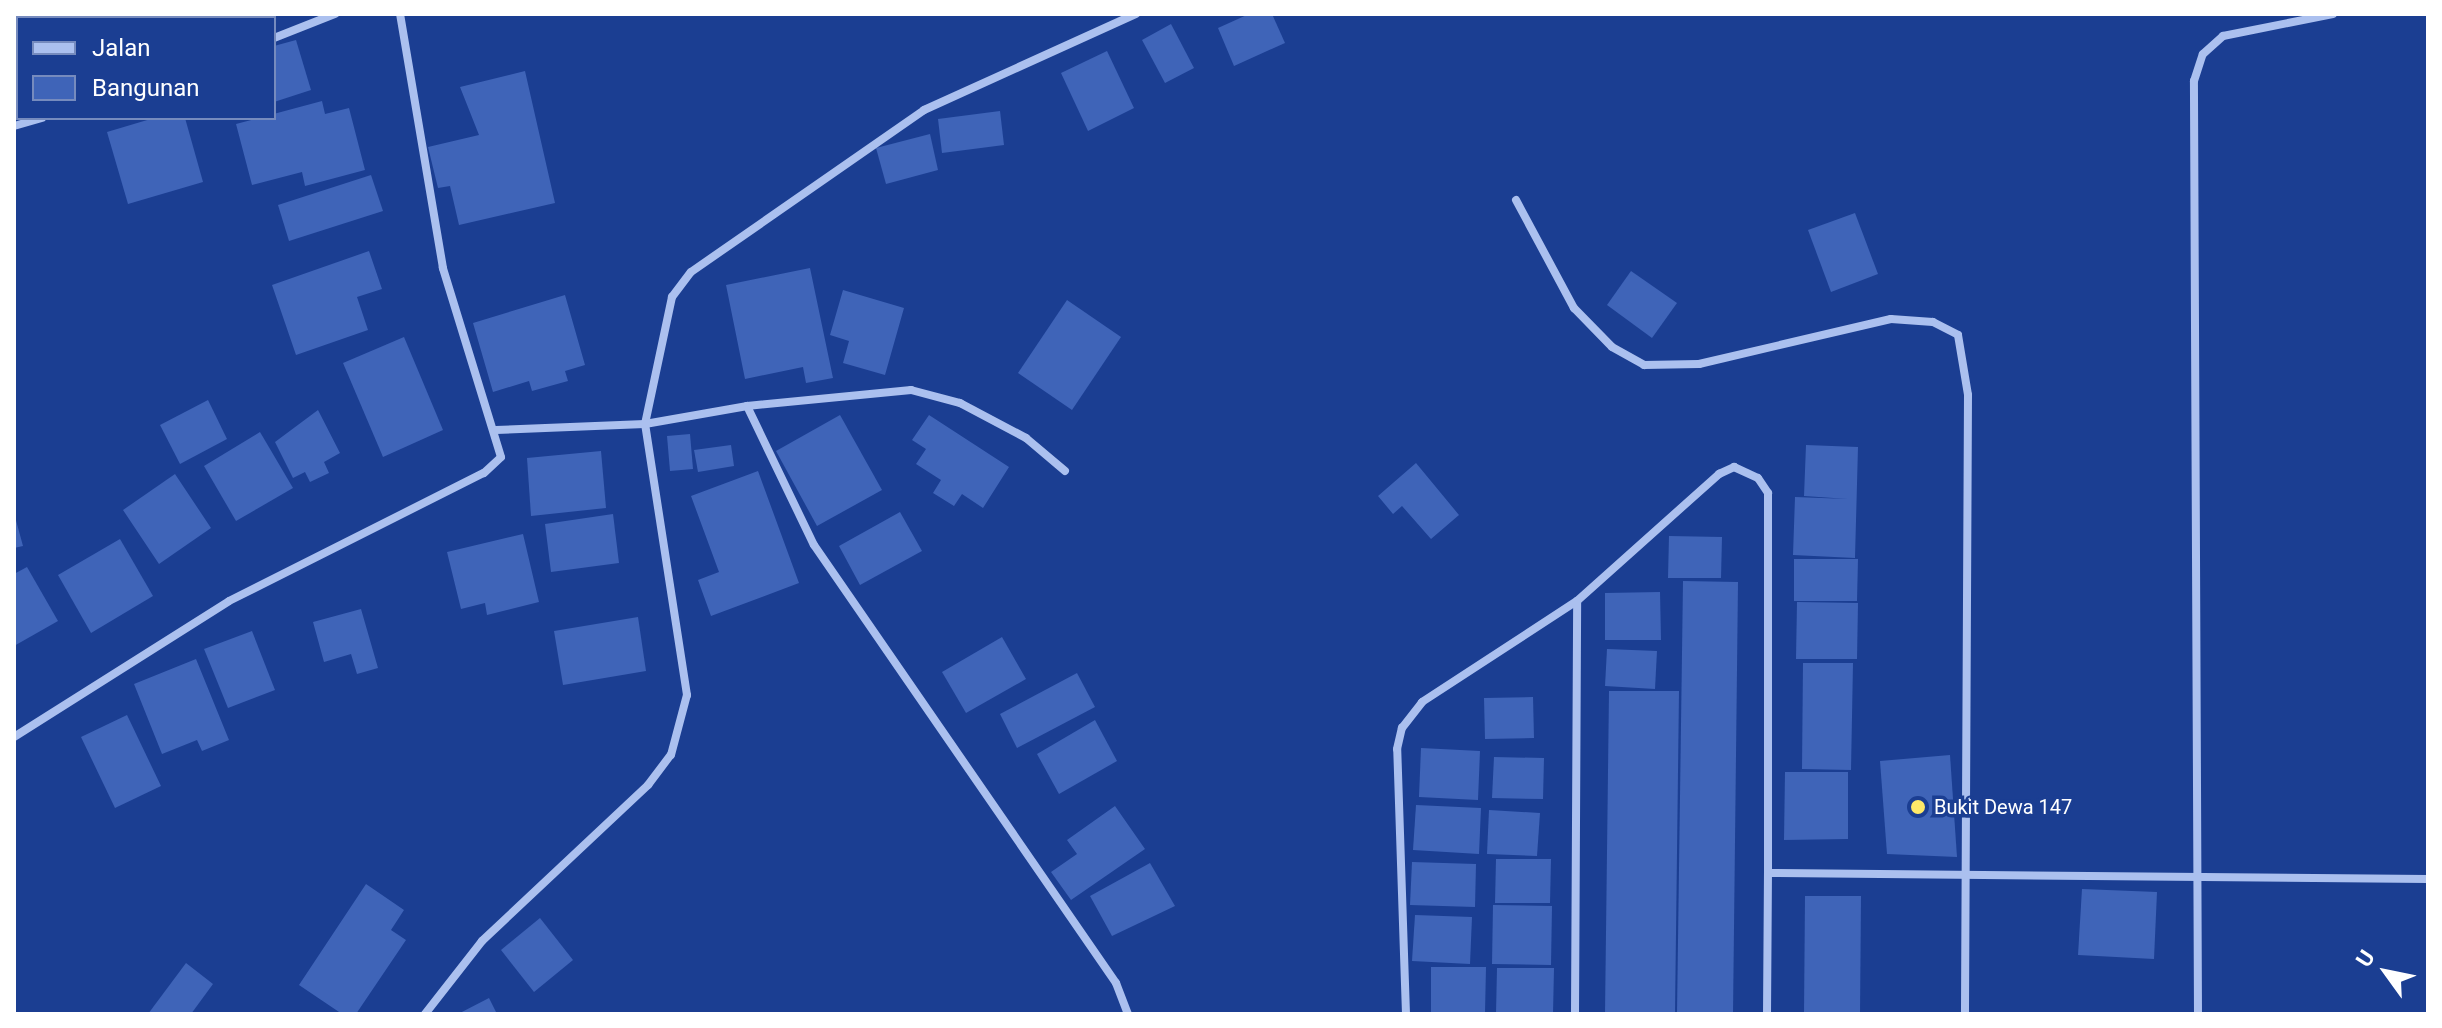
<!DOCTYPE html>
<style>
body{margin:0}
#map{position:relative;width:2442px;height:1028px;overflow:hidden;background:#1b3e92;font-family:Roboto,sans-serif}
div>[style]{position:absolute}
.building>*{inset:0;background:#3f64b8}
.minor>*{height:8px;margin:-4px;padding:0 4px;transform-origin:4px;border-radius:4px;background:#abc0ef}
.dots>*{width:22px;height:22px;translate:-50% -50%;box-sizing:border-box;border:4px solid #1b3e92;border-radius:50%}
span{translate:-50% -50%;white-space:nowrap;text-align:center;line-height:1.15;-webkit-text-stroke:7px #1b3e92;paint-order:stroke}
.poi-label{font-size:20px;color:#fff}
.left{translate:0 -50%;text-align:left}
.frame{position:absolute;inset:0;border:16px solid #fff;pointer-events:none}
.legend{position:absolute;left:16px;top:16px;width:260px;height:104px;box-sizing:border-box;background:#1b3e92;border:2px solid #768bbe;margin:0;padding:10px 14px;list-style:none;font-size:24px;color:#fff}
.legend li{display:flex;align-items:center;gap:16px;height:40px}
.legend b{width:40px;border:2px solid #768bbe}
.north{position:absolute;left:2346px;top:932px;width:80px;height:80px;-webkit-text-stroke:6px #1b3e92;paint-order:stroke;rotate:303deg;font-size:22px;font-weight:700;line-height:32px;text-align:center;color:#fff}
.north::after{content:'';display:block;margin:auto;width:28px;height:36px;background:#fff;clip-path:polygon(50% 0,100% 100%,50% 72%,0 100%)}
</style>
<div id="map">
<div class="building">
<div style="clip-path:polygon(44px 14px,18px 18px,18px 102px,14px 15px)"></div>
<div style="clip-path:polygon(99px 14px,161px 14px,163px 18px,100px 18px)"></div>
<div style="clip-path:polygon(1249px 14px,1272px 14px,1285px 43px,1234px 66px,1218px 28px)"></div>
<div style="clip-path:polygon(1171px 24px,1194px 68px,1165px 83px,1142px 40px)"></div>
<div style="clip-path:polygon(296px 40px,311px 90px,274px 102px,274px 46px)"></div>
<div style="clip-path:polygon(1107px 51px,1134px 108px,1088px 131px,1061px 73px)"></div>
<div style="clip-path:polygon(525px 71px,555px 203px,459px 225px,450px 186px,438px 188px,428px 147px,479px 135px,460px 87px)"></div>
<div style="clip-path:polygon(322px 101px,325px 114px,349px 108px,365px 170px,305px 186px,302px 172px,252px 185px,236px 124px)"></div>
<div style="clip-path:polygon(1000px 111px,1004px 145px,942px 153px,938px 119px)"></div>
<div style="clip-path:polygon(154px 118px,185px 118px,203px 182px,128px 204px,107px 132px)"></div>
<div style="clip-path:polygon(930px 134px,938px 170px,886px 184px,876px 148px)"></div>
<div style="clip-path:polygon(371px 175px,383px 211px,289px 241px,278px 205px)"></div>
<div style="clip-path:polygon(1855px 213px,1878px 274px,1831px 292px,1808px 230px)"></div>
<div style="clip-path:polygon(369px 251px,382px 289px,357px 297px,368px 330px,296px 355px,272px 285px)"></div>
<div style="clip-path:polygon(810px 268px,833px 378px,806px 383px,803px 367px,745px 379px,726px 285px)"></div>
<div style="clip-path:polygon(1631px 271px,1677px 303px,1652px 338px,1607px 305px)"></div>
<div style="clip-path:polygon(843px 290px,904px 308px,885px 375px,843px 363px,849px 341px,830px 335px)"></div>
<div style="clip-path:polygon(565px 295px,585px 365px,565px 371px,568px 381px,532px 391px,529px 381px,493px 392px,473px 323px)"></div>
<div style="clip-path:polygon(1067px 300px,1121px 337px,1072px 410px,1018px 373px)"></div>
<div style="clip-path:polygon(404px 337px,443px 430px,383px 457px,343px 363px)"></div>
<div style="clip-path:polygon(208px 400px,227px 439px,180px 464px,160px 425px)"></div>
<div style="clip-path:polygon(318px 410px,340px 453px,324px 462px,329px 473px,310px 482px,305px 472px,293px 478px,275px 442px)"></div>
<div style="clip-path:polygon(840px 415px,882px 490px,817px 526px,776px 451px)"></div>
<div style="clip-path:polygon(929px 415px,1009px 467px,983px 508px,962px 494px,954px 506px,933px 493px,941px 480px,916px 464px,926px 449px,912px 440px)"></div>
<div style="clip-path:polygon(260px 432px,293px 488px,236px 521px,204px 466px)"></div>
<div style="clip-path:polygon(690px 434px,693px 469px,670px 471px,667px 436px)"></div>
<div style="clip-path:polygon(731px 445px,734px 466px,698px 472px,694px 450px)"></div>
<div style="clip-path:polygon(1806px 445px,1858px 447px,1855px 558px,1793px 555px,1795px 497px,1848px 499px,1804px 496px)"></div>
<div style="clip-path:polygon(601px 451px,606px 508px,531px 516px,527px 458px)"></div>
<div style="clip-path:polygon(1416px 463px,1459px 515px,1431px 539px,1402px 506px,1393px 514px,1378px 496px)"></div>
<div style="clip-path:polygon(758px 471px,799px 583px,711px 616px,698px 580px,719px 572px,691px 496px)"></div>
<div style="clip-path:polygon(175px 474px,211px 528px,159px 564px,123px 510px)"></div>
<div style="clip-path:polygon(900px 512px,922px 551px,860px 585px,839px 546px)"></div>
<div style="clip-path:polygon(14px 513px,23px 546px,14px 548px)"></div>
<div style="clip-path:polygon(613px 514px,619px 563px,551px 572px,545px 524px)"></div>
<div style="clip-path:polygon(523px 534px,539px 602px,487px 615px,485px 603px,461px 609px,447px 552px)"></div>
<div style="clip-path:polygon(1669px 536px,1722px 537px,1721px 578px,1668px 578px)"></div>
<div style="clip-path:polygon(120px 539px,153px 596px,91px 633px,58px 575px)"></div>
<div style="clip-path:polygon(1794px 559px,1858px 559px,1857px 601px,1794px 601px)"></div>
<div style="clip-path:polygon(27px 567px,58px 621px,14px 646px,14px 574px)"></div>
<div style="clip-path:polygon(1683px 581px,1738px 582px,1733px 1014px,1677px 1014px)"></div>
<div style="clip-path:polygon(1660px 592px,1661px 640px,1605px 640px,1605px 593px)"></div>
<div style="clip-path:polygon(1797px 602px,1858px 603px,1857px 659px,1796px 659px)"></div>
<div style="clip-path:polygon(361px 609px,378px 668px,357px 674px,351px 654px,324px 662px,313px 622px)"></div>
<div style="clip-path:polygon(638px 617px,646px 671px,563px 685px,554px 631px)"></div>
<div style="clip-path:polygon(252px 631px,275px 690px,228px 708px,204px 649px)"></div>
<div style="clip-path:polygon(1002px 637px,1026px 679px,966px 713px,942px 672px)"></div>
<div style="clip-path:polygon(1607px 649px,1657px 651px,1655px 689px,1605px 686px)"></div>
<div style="clip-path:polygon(196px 659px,229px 740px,202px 751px,197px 740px,162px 754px,134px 684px)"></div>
<div style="clip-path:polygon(1803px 663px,1853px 663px,1851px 770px,1802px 769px)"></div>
<div style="clip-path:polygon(1077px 673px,1095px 707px,1017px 748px,1000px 714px)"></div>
<div style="clip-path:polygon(1609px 691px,1679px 691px,1675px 1014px,1605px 1014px)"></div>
<div style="clip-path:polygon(1533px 697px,1534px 738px,1485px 739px,1484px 698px)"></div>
<div style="clip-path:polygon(127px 715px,161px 786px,115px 808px,81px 737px)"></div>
<div style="clip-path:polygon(1095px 720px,1117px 761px,1059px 794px,1037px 754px)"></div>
<div style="clip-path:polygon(1421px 748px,1480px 751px,1478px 800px,1419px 797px)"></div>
<div style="clip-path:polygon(1950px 755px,1957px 857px,1887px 854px,1880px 761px)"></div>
<div style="clip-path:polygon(1494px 757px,1544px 758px,1543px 799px,1492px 798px)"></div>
<div style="clip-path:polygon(1785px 772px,1848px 772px,1848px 839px,1784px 840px)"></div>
<div style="clip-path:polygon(1416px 805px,1481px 808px,1479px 854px,1413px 850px)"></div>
<div style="clip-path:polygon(1115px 806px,1145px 849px,1071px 900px,1051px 872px,1077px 854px,1067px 840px)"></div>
<div style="clip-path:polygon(1489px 810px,1540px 813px,1537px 856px,1487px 854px)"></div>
<div style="clip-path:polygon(1496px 859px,1551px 859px,1550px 903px,1495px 903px)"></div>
<div style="clip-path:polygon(1412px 862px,1476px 864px,1475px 907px,1410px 905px)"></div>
<div style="clip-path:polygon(1150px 863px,1175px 906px,1112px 936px,1090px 896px)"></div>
<div style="clip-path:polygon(366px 884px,404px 910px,391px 930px,406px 940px,356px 1014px,342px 1014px,299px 985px)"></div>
<div style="clip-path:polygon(2082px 889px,2157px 892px,2154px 959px,2078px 955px)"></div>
<div style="clip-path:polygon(1805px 896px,1861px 896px,1860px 1014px,1804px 1014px)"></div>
<div style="clip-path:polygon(1493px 905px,1552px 906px,1551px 965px,1492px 964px)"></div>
<div style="clip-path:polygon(1415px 915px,1472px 917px,1470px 964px,1412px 961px)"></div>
<div style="clip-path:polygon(540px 918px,573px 960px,534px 992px,501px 950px)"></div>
<div style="clip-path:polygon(186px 963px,213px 984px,191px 1014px,148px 1014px)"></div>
<div style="clip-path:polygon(1431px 967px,1486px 967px,1485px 1013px,1431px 1012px)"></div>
<div style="clip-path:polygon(1497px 968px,1554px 968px,1553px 1014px,1496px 1014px)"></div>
<div style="clip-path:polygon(489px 998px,497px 1014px,458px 1014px)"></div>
</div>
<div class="minor">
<div style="left:274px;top:38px;width:66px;rotate:-21.5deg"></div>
<div style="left:14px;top:126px;width:29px;rotate:-16deg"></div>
<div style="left:1516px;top:200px;width:123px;rotate:61.8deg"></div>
<div style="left:1574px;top:308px;width:54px;rotate:45.7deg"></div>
<div style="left:1612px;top:347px;width:37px;rotate:29deg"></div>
<div style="left:1644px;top:365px;width:55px;rotate:-1deg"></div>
<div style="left:1699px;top:364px;width:197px;rotate:-13.2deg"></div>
<div style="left:1891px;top:319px;width:42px;rotate:4.1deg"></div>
<div style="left:1933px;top:322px;width:28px;rotate:27deg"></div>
<div style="left:1958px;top:335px;width:61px;rotate:80.5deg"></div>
<div style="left:1968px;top:395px;width:619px;rotate:90.28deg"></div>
<div style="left:747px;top:406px;width:154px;rotate:64.3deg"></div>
<div style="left:814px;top:545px;width:532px;rotate:55.41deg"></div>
<div style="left:1116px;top:983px;width:33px;rotate:69deg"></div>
<div style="left:496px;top:430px;width:149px;rotate:-2.3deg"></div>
<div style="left:645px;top:424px;width:104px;rotate:-10deg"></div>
<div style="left:747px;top:406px;width:165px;rotate:-5.6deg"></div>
<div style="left:911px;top:390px;width:51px;rotate:14.9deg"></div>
<div style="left:960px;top:403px;width:75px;rotate:27.9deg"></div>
<div style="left:1026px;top:438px;width:51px;rotate:40.2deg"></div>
<div style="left:14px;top:737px;width:254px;rotate:-32.3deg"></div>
<div style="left:229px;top:601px;width:285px;rotate:-26.7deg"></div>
<div style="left:484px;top:473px;width:23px;rotate:-43deg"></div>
<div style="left:501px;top:457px;width:198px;rotate:-107.1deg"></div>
<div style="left:443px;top:268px;width:258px;rotate:-99.6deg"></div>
<div style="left:425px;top:1014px;width:93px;rotate:-52deg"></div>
<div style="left:482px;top:941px;width:228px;rotate:-43.2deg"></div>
<div style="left:648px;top:785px;width:38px;rotate:-53deg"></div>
<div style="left:671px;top:755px;width:62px;rotate:-75.1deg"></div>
<div style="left:687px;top:695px;width:274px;rotate:-98.8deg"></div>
<div style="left:645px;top:424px;width:130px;rotate:-78deg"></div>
<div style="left:672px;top:297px;width:31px;rotate:-53deg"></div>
<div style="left:691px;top:272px;width:284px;rotate:-34.8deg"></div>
<div style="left:924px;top:110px;width:233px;rotate:-24.4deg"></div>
<div style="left:1406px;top:1014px;width:265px;rotate:-91.9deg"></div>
<div style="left:1397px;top:749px;width:22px;rotate:-77deg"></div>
<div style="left:1402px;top:728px;width:33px;rotate:-52deg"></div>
<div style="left:1422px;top:702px;width:185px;rotate:-33.1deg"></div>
<div style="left:1577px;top:601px;width:191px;rotate:-41.8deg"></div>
<div style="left:1719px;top:474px;width:17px;rotate:-25deg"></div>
<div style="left:1734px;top:467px;width:26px;rotate:25deg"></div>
<div style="left:1758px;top:478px;width:18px;rotate:56deg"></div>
<div style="left:1768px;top:493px;width:380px;rotate:90deg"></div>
<div style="left:1575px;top:1014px;width:413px;rotate:-89.7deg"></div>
<div style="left:1767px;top:1014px;width:141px;rotate:-89.6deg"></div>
<div style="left:1768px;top:873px;width:660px;rotate:0.52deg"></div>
<div style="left:2198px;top:1014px;width:933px;rotate:-90.25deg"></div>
<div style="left:2194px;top:81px;width:28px;rotate:-72deg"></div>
<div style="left:2203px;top:54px;width:27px;rotate:-42deg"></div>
<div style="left:2223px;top:36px;width:112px;rotate:-11.3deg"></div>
</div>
<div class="dots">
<div style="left:1918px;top:807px;background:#ffe969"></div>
</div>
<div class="poi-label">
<span class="left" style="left:1934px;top:807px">Bukit Dewa 147</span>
</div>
<div class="frame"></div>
<ul class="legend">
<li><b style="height:10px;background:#abc0ef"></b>Jalan</li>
<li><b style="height:22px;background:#3f64b8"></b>Bangunan</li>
</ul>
<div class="north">U</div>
</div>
